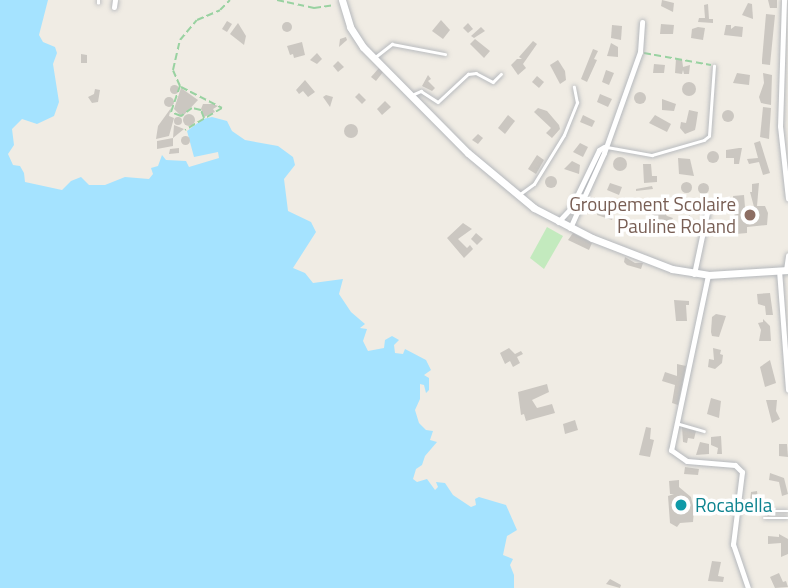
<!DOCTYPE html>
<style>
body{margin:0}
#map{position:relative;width:788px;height:588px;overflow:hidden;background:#f0ece4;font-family:"Titillium Web",sans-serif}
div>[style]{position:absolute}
.green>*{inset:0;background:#c3eabe}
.water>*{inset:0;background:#a5e3ff}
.building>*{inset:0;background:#cbc7c1}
.round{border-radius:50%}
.path>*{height:2px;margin-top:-1px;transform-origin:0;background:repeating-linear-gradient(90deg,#99d2a1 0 7px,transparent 0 10.5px)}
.roads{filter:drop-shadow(0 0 2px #b5b8bc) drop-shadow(0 0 2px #b5b8bc)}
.lane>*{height:2.5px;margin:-1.25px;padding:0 1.25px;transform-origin:1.25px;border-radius:1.25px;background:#fff}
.street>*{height:5px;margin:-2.5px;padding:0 2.5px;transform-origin:2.5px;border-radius:2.5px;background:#fff}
.secondary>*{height:7px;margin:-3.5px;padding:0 3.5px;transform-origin:3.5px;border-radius:3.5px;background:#fff}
.dots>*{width:19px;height:19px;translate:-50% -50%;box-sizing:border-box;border:4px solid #fff;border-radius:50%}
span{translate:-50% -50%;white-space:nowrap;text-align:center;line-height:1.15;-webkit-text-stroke:7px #fff;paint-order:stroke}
.education-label{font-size:19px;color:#785e54}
.right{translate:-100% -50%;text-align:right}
.culture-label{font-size:19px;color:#0d838f}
.left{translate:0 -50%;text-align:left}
</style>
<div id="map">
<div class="green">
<div style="clip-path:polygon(547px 227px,563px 236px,544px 269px,530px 258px)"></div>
</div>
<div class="water">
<div style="clip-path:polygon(0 0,48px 0,39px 35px,43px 42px,55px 47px,57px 53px,53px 64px,59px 102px,54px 116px,37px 124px,22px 119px,12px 129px,14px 145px,8px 154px,13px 165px,20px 166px,24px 173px,25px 182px,62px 190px,71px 181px,81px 177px,89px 185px,105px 185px,125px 177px,149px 179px,153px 174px,151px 168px,158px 166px,162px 155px,166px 160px,186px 161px,189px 167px,219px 158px,218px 152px,194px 157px,187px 131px,203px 119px,212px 117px,227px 121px,232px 131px,245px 140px,278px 146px,293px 157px,295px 165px,284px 179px,288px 211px,311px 222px,316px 232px,293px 268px,305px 273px,313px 283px,343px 279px,339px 294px,351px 312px,365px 324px,360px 328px,367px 329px,363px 341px,368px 351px,384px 348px,385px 340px,392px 336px,399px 340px,394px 345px,395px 353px,403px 354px,405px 349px,426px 360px,431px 370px,424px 375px,429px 378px,429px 390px,426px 393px,424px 385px,420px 384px,420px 399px,415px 410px,419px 423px,426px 430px,433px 431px,430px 440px,437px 442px,425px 456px,422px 465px,416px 469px,413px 479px,417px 482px,427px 479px,435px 490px,438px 487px,436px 482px,445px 483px,453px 495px,471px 507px,476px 505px,475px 499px,479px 497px,506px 505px,517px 530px,507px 536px,503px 555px,513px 559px,510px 565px,514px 575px,514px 588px,0 588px)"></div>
</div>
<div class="building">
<div style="clip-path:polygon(662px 0,674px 3px,673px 12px,661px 6px)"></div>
<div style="clip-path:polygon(768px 0,777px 0,777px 8px,770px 8px)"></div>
<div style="clip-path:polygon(748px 3px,752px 4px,753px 19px,742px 15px)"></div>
<div style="clip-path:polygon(708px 4px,709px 19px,713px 19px,713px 23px,698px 22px,699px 18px,705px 18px,704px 5px)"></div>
<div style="clip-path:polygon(766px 14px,775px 15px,770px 65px,762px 64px,762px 60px)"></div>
<div style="clip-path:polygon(441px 20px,450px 30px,443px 39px,432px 31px)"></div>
<div style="clip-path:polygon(227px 21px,232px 24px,227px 32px,222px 29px)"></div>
<div class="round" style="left:282px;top:22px;width:10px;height:10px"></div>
<div style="clip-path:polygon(238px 23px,246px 36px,244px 45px,230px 34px)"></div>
<div style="clip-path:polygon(468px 23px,473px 29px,468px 33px,463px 28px)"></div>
<div style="clip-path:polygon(661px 24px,674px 25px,673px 34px,660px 34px)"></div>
<div style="clip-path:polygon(612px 25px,622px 26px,621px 40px,611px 38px)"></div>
<div style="clip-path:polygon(726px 25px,731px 25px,731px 29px,735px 26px,743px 27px,742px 37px,724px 35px)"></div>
<div style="clip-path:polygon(481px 27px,485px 31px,474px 38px,471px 36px)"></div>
<div style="clip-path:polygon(698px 27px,705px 28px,703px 40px,691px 38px,692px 29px)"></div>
<div style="clip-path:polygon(346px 37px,347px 40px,339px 47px,340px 39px)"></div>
<div style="clip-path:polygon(475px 39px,490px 51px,484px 58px,470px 44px)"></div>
<div style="clip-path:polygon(533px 41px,537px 44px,523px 64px,526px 68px,518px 75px,511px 65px,517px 59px,522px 59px,519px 57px)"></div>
<div style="clip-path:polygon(302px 42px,305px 55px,294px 58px,293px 54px,290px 55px,287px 46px)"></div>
<div style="clip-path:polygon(611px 43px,618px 47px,618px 57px,607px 56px)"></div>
<div style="clip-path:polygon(593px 49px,598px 51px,594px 59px,597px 60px,587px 82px,581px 79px)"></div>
<div style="clip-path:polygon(317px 53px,322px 59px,317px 64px,310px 60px)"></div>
<div style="clip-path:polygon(81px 54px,87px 55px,87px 63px,81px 63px)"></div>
<div style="clip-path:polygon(676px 59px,682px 59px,683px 67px,690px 65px,689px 74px,684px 74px,683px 70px,682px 74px,675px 73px)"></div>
<div style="clip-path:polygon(558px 60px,565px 71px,566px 80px,560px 84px,550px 65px)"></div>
<div style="clip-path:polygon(338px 61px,344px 67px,338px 72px,333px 66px)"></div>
<div style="clip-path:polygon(654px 64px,665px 65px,664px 73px,653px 73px)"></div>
<div style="clip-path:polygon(379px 68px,383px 72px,376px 81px,371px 77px)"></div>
<div style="clip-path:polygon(606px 70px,614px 73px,609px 85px,602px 82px)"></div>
<div style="clip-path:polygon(737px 73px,750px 75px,749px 85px,733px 83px)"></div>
<div style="clip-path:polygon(763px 73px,772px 75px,771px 105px,761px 103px,759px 97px,764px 83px)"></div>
<div style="clip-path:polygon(428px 75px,431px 79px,428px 81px,435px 88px,432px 91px,422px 86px)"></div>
<div style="clip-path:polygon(537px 76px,544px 82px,539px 88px,532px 82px)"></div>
<div style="clip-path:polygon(305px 80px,315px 92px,308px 97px,303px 91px,299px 94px,296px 90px)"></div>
<div class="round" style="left:682px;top:82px;width:14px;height:14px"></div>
<div class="round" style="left:169.5px;top:84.5px;width:9px;height:9px"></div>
<div style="clip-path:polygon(181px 88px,198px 100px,182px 117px,174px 109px)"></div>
<div style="clip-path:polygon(95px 89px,100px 90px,98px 102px,92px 103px,88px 97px,94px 94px)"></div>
<div class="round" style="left:634px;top:92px;width:12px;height:12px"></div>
<div style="clip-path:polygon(359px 93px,366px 100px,362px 104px,355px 97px)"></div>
<div style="clip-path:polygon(600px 94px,612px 99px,608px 107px,597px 102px)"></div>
<div style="clip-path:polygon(326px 95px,333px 97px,330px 107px,323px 97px)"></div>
<div class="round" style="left:164px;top:97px;width:10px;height:10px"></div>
<div style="clip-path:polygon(662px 99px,676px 104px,674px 111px,662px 110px)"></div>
<div style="clip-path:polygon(385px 101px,391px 107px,382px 115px,377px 109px)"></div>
<div style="clip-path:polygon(203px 104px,213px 104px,218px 106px,213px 109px,215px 112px,204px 117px,201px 109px)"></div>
<div style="clip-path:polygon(763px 107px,771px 108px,769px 139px,760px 137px)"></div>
<div style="clip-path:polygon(171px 108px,169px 116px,174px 118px,169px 136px,156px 139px,158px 126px)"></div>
<div style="clip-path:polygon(538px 108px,547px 111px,559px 125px,560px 129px,552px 138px,546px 133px,551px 128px,534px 112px)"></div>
<div class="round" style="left:722px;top:110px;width:12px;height:12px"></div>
<div style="clip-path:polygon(689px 110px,698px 112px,696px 125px,695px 130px,685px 134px,680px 128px,681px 122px,686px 123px)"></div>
<div class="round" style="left:183px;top:114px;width:12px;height:12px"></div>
<div style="clip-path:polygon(508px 115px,515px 121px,505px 134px,498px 128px)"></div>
<div style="clip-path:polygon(583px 115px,595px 121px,592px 127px,580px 122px)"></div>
<div style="clip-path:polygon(655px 115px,671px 124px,667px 132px,649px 123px)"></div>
<div class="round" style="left:174px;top:117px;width:8px;height:8px"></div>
<div class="round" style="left:344px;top:124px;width:14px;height:14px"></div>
<div style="clip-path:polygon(174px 125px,184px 129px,173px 138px,173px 146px,157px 149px,157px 141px,173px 138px)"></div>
<div style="clip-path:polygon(478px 134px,483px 138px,478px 144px,472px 140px)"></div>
<div class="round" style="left:180.5px;top:135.5px;width:9px;height:9px"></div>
<div style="clip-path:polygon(760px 141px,770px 173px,763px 175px,759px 162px,749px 164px,747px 159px,758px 158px,754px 143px)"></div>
<div style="clip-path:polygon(580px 143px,588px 147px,583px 157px,573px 152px)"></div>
<div style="clip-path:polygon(179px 148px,179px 153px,169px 154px,170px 149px)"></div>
<div style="clip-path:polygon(739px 148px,742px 148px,739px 164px,734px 164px,734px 158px,726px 158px,726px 150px)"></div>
<div class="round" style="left:707px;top:151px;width:12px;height:12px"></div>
<div style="clip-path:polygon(537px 155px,544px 160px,536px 174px,528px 169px)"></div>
<div class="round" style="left:613px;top:157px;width:14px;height:14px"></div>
<div style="clip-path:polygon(678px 158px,690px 159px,694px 176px,679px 174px)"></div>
<div style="clip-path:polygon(572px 161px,580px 165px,579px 174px,564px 169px)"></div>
<div style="clip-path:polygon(643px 164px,651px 164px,652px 176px,657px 176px,657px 182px,644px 183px)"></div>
<div class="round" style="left:545px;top:176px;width:12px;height:12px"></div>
<div class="round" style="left:680.5px;top:181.5px;width:11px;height:11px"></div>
<div class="round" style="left:697.5px;top:182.5px;width:11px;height:11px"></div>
<div style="clip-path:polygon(610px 183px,622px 187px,619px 195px,607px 190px)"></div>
<div style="clip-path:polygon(759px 183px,757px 206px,765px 206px,768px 213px,767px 225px,747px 227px,747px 233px,736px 234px,733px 196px,744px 195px,745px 207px,754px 207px,750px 192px,752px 192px,752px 184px)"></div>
<div style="clip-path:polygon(652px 186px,653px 189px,636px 191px,636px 189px)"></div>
<div style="clip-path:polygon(656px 203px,667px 216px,673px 218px,668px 226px,650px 213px)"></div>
<div style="clip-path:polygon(600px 204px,608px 207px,606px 211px,610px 213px,612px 209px,615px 210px,612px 220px,597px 215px)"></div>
<div style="clip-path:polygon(689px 215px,698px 223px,694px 236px,686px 236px,679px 232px,683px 218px,688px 220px)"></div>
<div style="clip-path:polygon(463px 223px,472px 229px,458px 239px,467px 248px,470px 245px,473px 249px,464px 258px,447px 238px)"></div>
<div style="clip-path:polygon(476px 233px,483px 239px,477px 245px,471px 239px)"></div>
<div style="clip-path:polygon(573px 233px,592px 243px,589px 250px,568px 240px)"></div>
<div style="clip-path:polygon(625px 257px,635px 263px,643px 263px,641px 269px,627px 265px,624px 262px)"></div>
<div style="clip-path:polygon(770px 293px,773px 315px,766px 315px,765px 306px,758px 304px,757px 294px)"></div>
<div style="clip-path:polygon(674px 300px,689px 301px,689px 305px,686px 305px,687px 321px,676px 321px)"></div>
<div style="clip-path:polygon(716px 314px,726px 316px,719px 337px,712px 336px,711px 332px,712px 317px)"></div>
<div style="clip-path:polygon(763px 319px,770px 326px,771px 341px,759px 341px,761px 330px,758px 323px,763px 322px)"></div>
<div style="clip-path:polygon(509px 348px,515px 354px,521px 351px,523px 354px,517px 357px,520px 363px,513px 367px,510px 361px,505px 364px,500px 353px)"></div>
<div style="clip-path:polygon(713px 348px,721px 350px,720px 354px,723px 355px,722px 363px,715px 369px,708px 367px,709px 359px,714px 360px)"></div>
<div style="clip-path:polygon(770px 360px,776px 383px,765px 387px,760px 367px)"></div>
<div style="clip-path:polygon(677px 364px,686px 366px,678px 405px,672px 403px,675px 385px,662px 381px,665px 372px,677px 376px)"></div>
<div style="clip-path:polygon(547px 384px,549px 392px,532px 400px,537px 408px,552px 404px,555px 413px,526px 421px,524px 414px,521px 415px,518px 392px)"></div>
<div style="clip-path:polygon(711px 398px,721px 401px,719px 418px,707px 414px)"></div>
<div style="clip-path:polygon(766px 400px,777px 400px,776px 411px,780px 419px,772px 423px)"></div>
<div style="clip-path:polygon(575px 420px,578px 430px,565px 434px,563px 424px)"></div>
<div style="clip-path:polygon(646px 427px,651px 428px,650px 439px,654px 440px,650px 457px,639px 455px)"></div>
<div style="clip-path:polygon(682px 427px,696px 431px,694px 439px,688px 438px,687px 443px,683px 442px)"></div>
<div style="clip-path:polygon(721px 436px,722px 454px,717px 454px,718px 448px,711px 445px,711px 437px)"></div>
<div style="clip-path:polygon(700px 442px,709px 444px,709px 454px,696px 455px)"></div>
<div style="clip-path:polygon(779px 444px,787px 444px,788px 457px,779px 456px)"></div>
<div style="clip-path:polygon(685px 467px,699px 469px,698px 475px,684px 474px)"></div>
<div style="clip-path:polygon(770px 473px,784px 478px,788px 494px,782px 496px,779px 482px,769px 480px)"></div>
<div style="clip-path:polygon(679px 480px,679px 487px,691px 497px,694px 510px,693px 522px,680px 523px,677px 527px,670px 523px,668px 496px,674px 494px,670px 494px,669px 481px)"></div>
<div style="clip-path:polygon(757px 491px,759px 509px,749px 510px,751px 492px)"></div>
<div style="clip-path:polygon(779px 534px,788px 539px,788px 554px,781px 557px,781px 543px,768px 544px,768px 536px,779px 537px)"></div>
<div style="clip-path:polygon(712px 561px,721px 562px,718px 576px,724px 577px,723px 582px,708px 581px)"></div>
<div style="clip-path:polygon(779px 573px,783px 582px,786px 581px,788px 587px,775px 588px,770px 577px)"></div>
<div style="clip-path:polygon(610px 579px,621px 585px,620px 588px,606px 584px)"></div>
</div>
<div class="path">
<div style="left:277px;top:0;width:38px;rotate:12deg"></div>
<div style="left:314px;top:8px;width:21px;rotate:-8deg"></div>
<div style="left:644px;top:53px;width:68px;rotate:10.2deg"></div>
<div style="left:181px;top:87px;width:46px;rotate:27.1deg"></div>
<div style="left:222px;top:108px;width:43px;rotate:149.3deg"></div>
<div style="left:204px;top:118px;width:9px;rotate:-111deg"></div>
<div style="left:201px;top:110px;width:9px;rotate:-167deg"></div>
<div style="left:192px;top:108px;width:14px;rotate:144deg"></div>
<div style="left:181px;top:116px;width:11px;rotate:-158deg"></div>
<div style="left:171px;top:112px;width:28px;rotate:-71deg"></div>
<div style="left:180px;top:86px;width:17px;rotate:-114deg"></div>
<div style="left:173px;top:70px;width:31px;rotate:-77deg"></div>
<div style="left:180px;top:40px;width:26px;rotate:-50deg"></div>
<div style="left:197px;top:20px;width:25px;rotate:-23deg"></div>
<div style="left:220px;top:10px;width:14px;rotate:-45deg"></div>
</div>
<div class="roads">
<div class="lane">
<div style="left:98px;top:3px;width:3px;rotate:-90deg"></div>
<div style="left:374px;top:58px;width:23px;rotate:-38deg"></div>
<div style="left:392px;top:44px;width:54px;rotate:10.7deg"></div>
<div style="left:412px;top:95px;width:10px;rotate:-24deg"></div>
<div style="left:421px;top:91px;width:20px;rotate:33deg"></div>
<div style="left:438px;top:102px;width:41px;rotate:-43deg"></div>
<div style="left:468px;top:74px;width:8px;rotate:-7deg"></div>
<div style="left:476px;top:73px;width:19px;rotate:28deg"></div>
<div style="left:493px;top:82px;width:11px;rotate:-45deg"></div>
<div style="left:607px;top:147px;width:46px;rotate:10.1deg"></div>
<div style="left:652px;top:155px;width:54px;rotate:-16.1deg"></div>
<div style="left:704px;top:140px;width:6px;rotate:-39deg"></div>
<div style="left:709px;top:136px;width:70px;rotate:-85.9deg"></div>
<div style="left:520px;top:194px;width:17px;rotate:-36deg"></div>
<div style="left:534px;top:184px;width:57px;rotate:-58.5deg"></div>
<div style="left:564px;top:135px;width:35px;rotate:-68deg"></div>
<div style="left:577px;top:103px;width:16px;rotate:-101deg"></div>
<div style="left:676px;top:423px;width:29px;rotate:16deg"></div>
<div style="left:767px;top:511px;width:21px"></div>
<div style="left:764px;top:518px;width:24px"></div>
</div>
<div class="street">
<div style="left:784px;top:0;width:126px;rotate:91.8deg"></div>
<div style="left:780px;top:126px;width:73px;rotate:83.7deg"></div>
<div style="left:114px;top:7px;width:7px;rotate:-82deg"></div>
<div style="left:558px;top:222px;width:19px;rotate:-47deg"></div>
<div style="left:571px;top:208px;width:64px;rotate:-64.2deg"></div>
<div style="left:599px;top:150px;width:6px;rotate:-31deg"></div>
<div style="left:570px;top:228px;width:82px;rotate:-65.6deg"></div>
<div style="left:604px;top:153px;width:107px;rotate:-70.4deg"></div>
<div style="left:640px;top:52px;width:30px;rotate:-86deg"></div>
<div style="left:779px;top:270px;width:120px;rotate:85.7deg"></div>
<div style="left:786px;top:270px;width:15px;rotate:-82deg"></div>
<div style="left:694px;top:274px;width:62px;rotate:-78deg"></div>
<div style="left:708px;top:275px;width:179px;rotate:101.9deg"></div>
<div style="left:671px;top:450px;width:19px;rotate:35deg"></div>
<div style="left:687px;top:461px;width:48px;rotate:4.8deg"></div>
<div style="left:735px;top:465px;width:10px;rotate:45deg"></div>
<div style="left:742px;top:472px;width:73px;rotate:97.1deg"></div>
<div style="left:733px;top:544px;width:46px;rotate:71.2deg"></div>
</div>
<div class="secondary">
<div style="left:342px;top:0;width:28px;rotate:73deg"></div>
<div style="left:350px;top:27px;width:24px;rotate:57deg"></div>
<div style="left:363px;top:47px;width:149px;rotate:45.3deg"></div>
<div style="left:468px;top:153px;width:86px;rotate:39.8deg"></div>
<div style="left:534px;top:208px;width:65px;rotate:27.3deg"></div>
<div style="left:592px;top:238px;width:86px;rotate:21.2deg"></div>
<div style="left:672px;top:269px;width:36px;rotate:9deg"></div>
<div style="left:708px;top:275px;width:80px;rotate:-3.6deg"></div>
</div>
</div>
<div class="dots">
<div style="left:750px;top:215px;background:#8d6e63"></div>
<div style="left:681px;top:505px;background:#0f9aa8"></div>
</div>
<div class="education-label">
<span class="right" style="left:736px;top:215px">Groupement Scolaire<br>Pauline Roland</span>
</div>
<div class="culture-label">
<span class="left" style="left:695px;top:505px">Rocabella</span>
</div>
</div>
